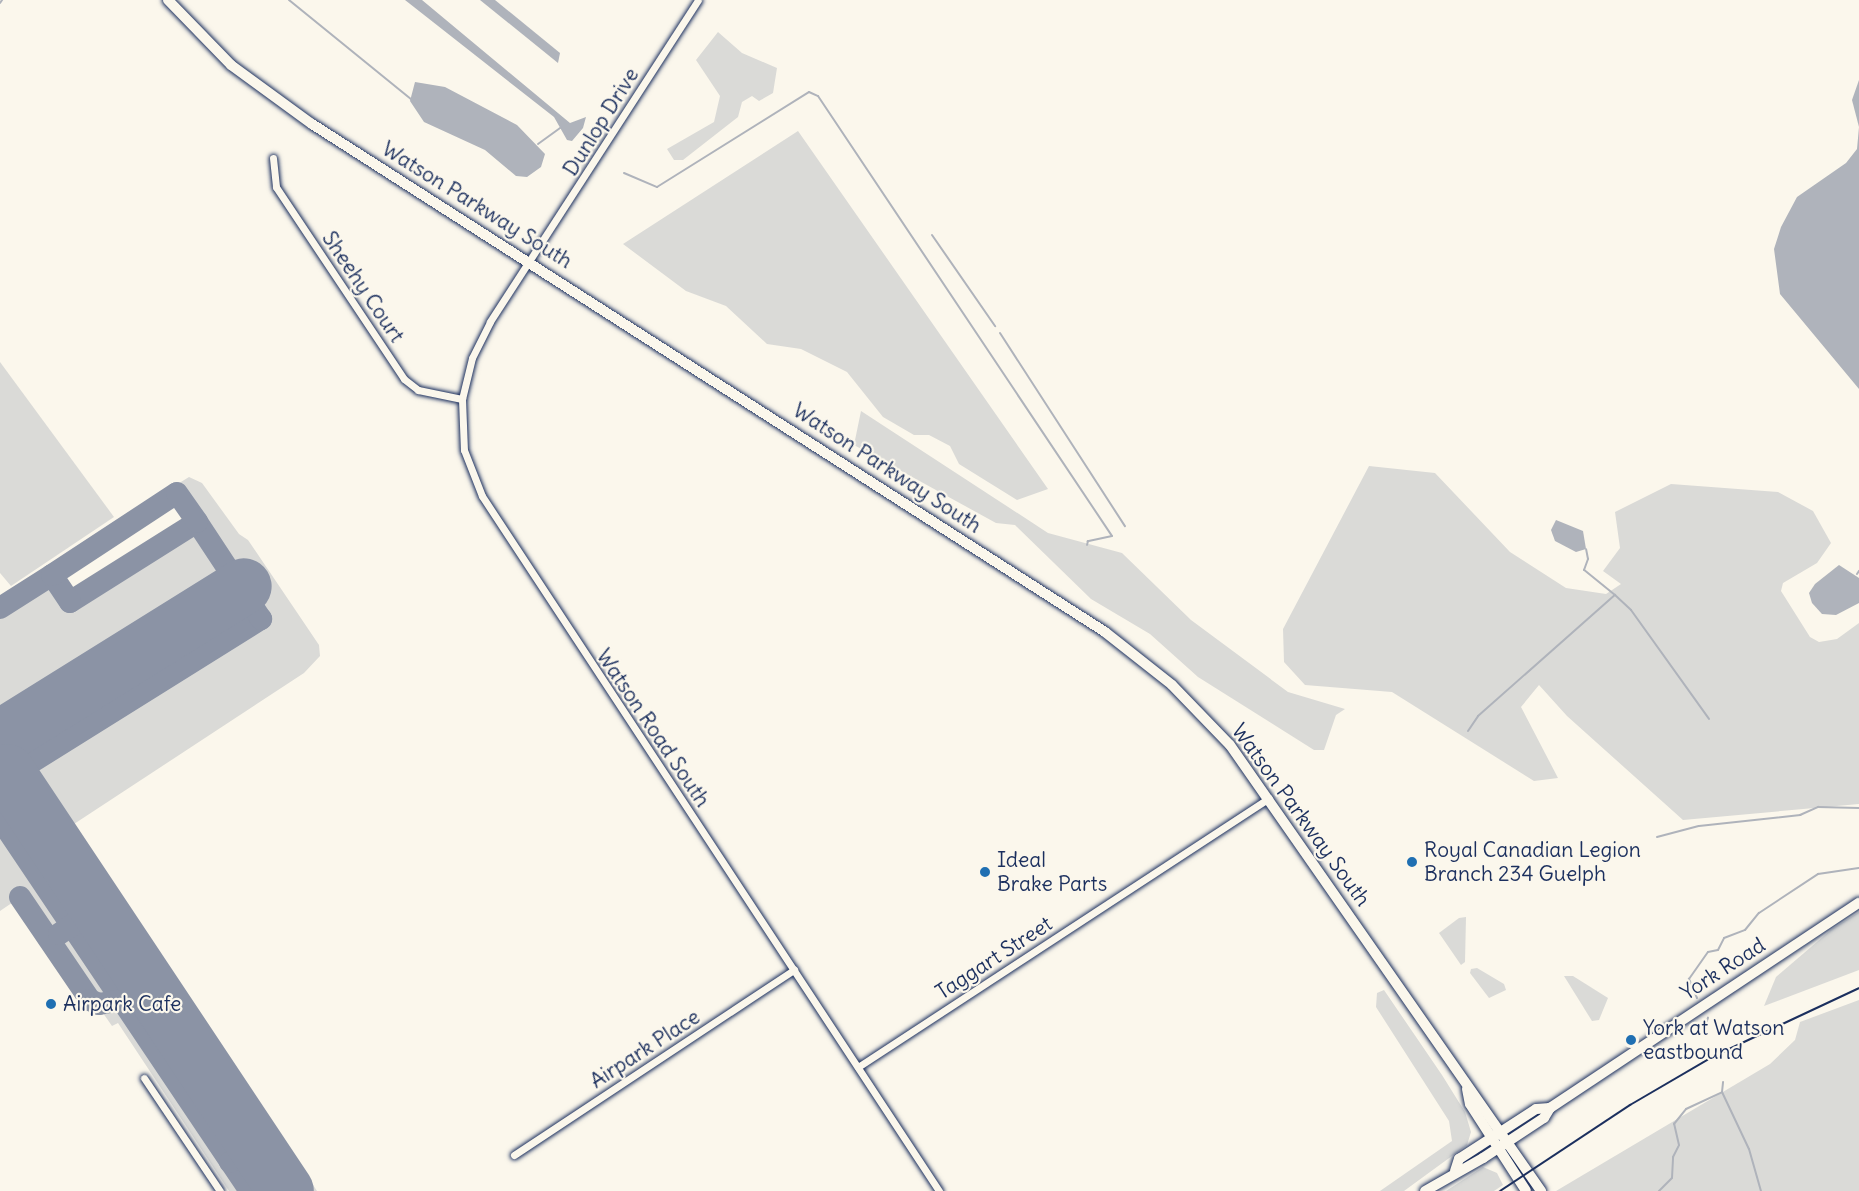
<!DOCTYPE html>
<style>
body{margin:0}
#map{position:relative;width:1859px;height:1191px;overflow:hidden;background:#fbf7ec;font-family:Delius,sans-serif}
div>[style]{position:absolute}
.green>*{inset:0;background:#dadad7}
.water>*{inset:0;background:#afb3bb}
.stream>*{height:2px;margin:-1px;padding:0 1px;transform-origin:1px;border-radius:1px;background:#afb3bb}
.taxiway>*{height:22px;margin:-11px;padding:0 11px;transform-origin:11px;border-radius:11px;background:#8b93a5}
.runway>*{height:56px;margin:-28px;padding:0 28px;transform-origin:28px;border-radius:28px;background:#8b93a5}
.roads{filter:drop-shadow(0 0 2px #1b2f5e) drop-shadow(0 0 2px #1b2f5e)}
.minor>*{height:7px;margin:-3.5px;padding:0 3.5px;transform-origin:3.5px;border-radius:3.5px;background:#fbf7ec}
.secondary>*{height:10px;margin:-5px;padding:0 5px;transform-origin:5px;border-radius:5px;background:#fbf7ec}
.primary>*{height:10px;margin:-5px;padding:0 5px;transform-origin:5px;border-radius:5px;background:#fbf7ec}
.rail>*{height:2px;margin:-1px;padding:0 1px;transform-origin:1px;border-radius:1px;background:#1b2f5e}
.dots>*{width:16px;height:16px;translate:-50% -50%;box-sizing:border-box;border:3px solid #fbf7ec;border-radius:50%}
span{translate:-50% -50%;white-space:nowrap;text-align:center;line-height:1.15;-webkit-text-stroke:4.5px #fbf7ec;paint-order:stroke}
.street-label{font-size:21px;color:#1b2f5e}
.poi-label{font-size:21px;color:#1b2f5e}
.left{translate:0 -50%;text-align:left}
</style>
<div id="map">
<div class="green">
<div style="clip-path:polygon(718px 32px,742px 53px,777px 68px,773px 93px,759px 101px,752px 96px,742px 102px,738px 117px,683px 160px,674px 160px,667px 149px,714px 122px,720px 96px,696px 60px)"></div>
<div style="clip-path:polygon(798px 131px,1048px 489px,1017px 500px,959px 464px,950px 446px,929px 435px,914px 435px,883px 417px,847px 372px,801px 349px,767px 344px,726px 306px,686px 291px,623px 244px)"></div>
<div style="clip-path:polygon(0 362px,114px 517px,11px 586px,0 573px)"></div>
<div style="clip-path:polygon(861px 411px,1048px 533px,1122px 553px,1191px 620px,1288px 692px,1345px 709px,1336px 715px,1324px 750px,1314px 750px,1198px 677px,1150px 634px,1091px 599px,1015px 525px,996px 523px,854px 445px)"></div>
<div style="clip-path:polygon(1369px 466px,1435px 473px,1510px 552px,1566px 588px,1606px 594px,1621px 584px,1603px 571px,1620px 548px,1615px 512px,1671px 484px,1778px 492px,1813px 511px,1831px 543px,1817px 563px,1783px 583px,1781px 591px,1810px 637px,1819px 642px,1837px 639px,1859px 623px,1859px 804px,1683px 820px,1567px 716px,1539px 685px,1521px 707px,1558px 778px,1534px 781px,1392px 692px,1305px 685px,1284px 662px,1283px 629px)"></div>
<div style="clip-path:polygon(189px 477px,202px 483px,239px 534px,248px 540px,319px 645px,320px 656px,304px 673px,74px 824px,317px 1191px,229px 1191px,118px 1023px,112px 1026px,96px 1003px,101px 999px,28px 892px,0 911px,0 598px,44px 570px,70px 607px,201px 523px,176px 485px)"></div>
<div style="clip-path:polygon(1859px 912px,1859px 970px,1764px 1006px,1776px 977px,1832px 929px)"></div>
<div style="clip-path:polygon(1466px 917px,1465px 962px,1461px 965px,1439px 933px,1459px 918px)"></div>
<div style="clip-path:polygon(1477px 968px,1504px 984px,1506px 990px,1489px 998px,1470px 973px,1471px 969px)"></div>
<div style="clip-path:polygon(1564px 976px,1573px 976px,1608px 998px,1599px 1020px,1592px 1021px)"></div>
<div style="clip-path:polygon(1384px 990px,1442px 1075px,1465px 1112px,1471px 1132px,1467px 1145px,1404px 1191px,1380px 1191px,1452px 1141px,1449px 1121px,1376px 1007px,1377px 993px)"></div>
<div style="clip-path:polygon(1859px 1000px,1859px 1191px,1556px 1191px,1770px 1064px,1795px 1040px,1800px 1022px)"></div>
<div style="clip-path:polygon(1483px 1167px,1497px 1173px,1503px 1185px,1494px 1191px,1446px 1191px)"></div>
</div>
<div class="water">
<div style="clip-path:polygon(405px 0,422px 0,570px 123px,586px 117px,583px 128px,572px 141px,567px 140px,554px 117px)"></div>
<div style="clip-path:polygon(480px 0,495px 0,560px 53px,558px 63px)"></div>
<div style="clip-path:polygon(1859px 80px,1859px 127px,1852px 100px)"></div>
<div style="clip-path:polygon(415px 82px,445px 87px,517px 125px,545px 154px,541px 167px,527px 177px,516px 176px,485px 150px,424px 122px,410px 101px)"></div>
<div style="clip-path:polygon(1859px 127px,1859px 389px,1780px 294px,1774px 249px,1781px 227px,1797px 197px,1846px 163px,1857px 149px)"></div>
<div style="clip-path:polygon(1556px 520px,1583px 531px,1586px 549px,1576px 552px,1555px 541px,1551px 530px)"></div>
<div style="clip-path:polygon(1839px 565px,1859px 578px,1859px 603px,1836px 615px,1822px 614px,1812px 603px,1809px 593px,1815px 584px)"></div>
</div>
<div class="stream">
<div style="left:289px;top:0;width:159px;rotate:39.1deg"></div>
<div style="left:0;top:3px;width:4px;rotate:-56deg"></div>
<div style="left:538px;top:144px;width:29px;rotate:-36deg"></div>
<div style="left:624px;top:173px;width:36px;rotate:23deg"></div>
<div style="left:657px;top:187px;width:179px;rotate:-32deg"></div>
<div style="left:809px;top:92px;width:10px;rotate:24deg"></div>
<div style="left:818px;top:96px;width:529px;rotate:56.25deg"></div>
<div style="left:1112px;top:536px;width:25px;rotate:168deg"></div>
<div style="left:1088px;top:541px;width:4px;rotate:104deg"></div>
<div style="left:932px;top:235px;width:111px;rotate:55.3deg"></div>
<div style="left:1000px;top:333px;width:230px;rotate:57.1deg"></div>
<div style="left:1857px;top:574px;width:4px;rotate:-56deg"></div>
<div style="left:1615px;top:595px;width:22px;rotate:43deg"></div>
<div style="left:1631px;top:610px;width:134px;rotate:54.4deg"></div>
<div style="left:1468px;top:731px;width:18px;rotate:-56deg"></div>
<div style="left:1478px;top:716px;width:183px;rotate:-41.5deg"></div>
<div style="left:1615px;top:595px;width:40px;rotate:-141deg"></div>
<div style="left:1584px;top:570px;width:12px;rotate:-70deg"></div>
<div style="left:1588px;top:559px;width:10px;rotate:-101deg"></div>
<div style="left:1657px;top:837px;width:43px;rotate:-14.7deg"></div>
<div style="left:1699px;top:826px;width:102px;rotate:-6.2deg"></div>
<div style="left:1800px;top:815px;width:20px;rotate:-24deg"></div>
<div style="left:1818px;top:807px;width:41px;rotate:1.4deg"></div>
<div style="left:1697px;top:998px;width:21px;rotate:-113deg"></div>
<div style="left:1689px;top:979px;width:33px;rotate:-55deg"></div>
<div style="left:1708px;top:952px;width:10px;rotate:-11deg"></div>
<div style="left:1718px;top:950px;width:13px;rotate:-63deg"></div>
<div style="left:1724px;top:938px;width:22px;rotate:-21deg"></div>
<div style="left:1745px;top:930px;width:22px;rotate:-51deg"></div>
<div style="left:1759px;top:913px;width:71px;rotate:-33.5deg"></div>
<div style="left:1818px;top:874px;width:41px;rotate:-8.3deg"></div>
<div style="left:1704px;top:1030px;width:13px;rotate:-72deg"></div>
<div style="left:1722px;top:1092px;width:63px;rotate:64.7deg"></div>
<div style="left:1749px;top:1149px;width:44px;rotate:74.1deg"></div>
<div style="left:1659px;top:1191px;width:18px;rotate:-45deg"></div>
<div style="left:1672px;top:1178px;width:21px;rotate:-87deg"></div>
<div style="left:1673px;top:1157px;width:13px;rotate:-63deg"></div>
<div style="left:1679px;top:1145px;width:22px;rotate:-103deg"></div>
<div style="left:1674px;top:1124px;width:19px;rotate:-51deg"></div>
<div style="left:1686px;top:1109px;width:40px;rotate:-25deg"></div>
<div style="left:1722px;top:1092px;width:10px;rotate:-84deg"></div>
</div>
<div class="taxiway">
<div style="left:0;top:608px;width:62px;rotate:-32.4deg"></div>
<div style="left:0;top:782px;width:308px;rotate:-32deg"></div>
<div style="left:261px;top:619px;width:116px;rotate:-123.4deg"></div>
<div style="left:197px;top:522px;width:150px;rotate:147.8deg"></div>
<div style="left:70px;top:602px;width:32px;rotate:-124deg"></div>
<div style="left:52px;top:575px;width:149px;rotate:-33.3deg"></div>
<div style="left:177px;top:493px;width:35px;rotate:55deg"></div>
<div style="left:0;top:819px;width:448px;rotate:56.1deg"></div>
<div style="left:20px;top:897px;width:125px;rotate:55.8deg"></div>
<div style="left:90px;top:1000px;width:10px;rotate:24deg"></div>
<div style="left:99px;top:1004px;width:23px;rotate:-10deg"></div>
<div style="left:59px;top:934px;width:47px;rotate:-33.7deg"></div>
<div style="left:230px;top:1162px;width:31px;rotate:-32deg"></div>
</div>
<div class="runway">
<div style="left:0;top:738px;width:287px;rotate:-31.9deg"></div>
<div style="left:7px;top:772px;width:503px;rotate:56.34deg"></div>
</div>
<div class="roads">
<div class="minor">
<div style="left:698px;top:0;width:383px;rotate:122.9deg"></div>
<div style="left:490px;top:322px;width:40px;rotate:116.6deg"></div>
<div style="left:472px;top:358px;width:42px;rotate:103.7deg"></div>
<div style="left:462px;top:399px;width:51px;rotate:87.8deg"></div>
<div style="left:464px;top:450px;width:49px;rotate:68.6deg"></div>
<div style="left:482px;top:496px;width:832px;rotate:56.67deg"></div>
<div style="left:273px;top:158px;width:29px;rotate:84deg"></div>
<div style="left:276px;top:187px;width:231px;rotate:56.3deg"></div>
<div style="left:404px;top:379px;width:18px;rotate:38deg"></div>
<div style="left:418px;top:390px;width:45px;rotate:11.6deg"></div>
<div style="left:858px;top:1067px;width:491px;rotate:-33.2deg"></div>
<div style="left:144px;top:1078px;width:136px;rotate:56.1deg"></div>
<div style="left:514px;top:1155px;width:336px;rotate:-33.5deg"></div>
</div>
<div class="secondary">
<div style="left:168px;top:0;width:91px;rotate:45.9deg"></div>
<div style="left:231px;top:65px;width:100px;rotate:36.1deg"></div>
<div style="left:312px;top:124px;width:942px;rotate:32.64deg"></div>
<div style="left:1105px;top:632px;width:85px;rotate:38.3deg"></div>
<div style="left:1172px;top:685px;width:83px;rotate:46deg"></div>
<div style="left:1230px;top:745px;width:544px;rotate:55.11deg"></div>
<div style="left:1467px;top:1089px;width:15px;rotate:79deg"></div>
<div style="left:1470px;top:1104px;width:103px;rotate:57.2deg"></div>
</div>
<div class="primary">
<div style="left:1455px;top:1171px;width:13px;rotate:-72deg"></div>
<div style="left:1459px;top:1159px;width:92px;rotate:-33deg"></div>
<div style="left:1536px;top:1109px;width:14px;rotate:-4deg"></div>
<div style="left:1425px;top:1191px;width:67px;rotate:-29.6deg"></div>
<div style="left:1483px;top:1158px;width:73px;rotate:-33.3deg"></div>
<div style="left:1544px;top:1118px;width:12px;rotate:-59deg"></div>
<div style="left:1550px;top:1108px;width:371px;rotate:-33.6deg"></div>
</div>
</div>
<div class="rail">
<div style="left:1500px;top:1191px;width:156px;rotate:-33.5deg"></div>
<div style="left:1630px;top:1105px;width:95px;rotate:-30.3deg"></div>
<div style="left:1712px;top:1057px;width:162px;rotate:-25.1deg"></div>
</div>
<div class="dots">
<div style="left:1412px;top:862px;background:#1f6fb2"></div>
<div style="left:985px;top:872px;background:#1f6fb2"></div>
<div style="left:51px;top:1004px;background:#1f6fb2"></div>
<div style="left:1631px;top:1040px;background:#1f6fb2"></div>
</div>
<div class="street-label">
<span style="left:601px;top:122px;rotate:-58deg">Dunlop Drive</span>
<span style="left:477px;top:205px;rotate:32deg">Watson Parkway South</span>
<span style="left:363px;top:287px;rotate:56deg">Sheehy Court</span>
<span style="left:887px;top:468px;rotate:33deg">Watson Parkway South</span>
<span style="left:653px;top:728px;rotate:56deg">Watson Road South</span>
<span style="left:1301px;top:815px;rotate:54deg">Watson Parkway South</span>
<span style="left:994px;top:958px;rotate:-33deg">Taggart Street</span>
<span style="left:1723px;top:969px;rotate:-33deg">York Road</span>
<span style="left:645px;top:1049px;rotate:-33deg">Airpark Place</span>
</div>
<div class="poi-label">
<span class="left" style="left:1424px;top:862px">Royal Canadian Legion<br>Branch 234 Guelph</span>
<span class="left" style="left:997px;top:872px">Ideal<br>Brake Parts</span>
<span class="left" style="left:63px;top:1004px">Airpark Cafe</span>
<span class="left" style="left:1643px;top:1040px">York at Watson<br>eastbound</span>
</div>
</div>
